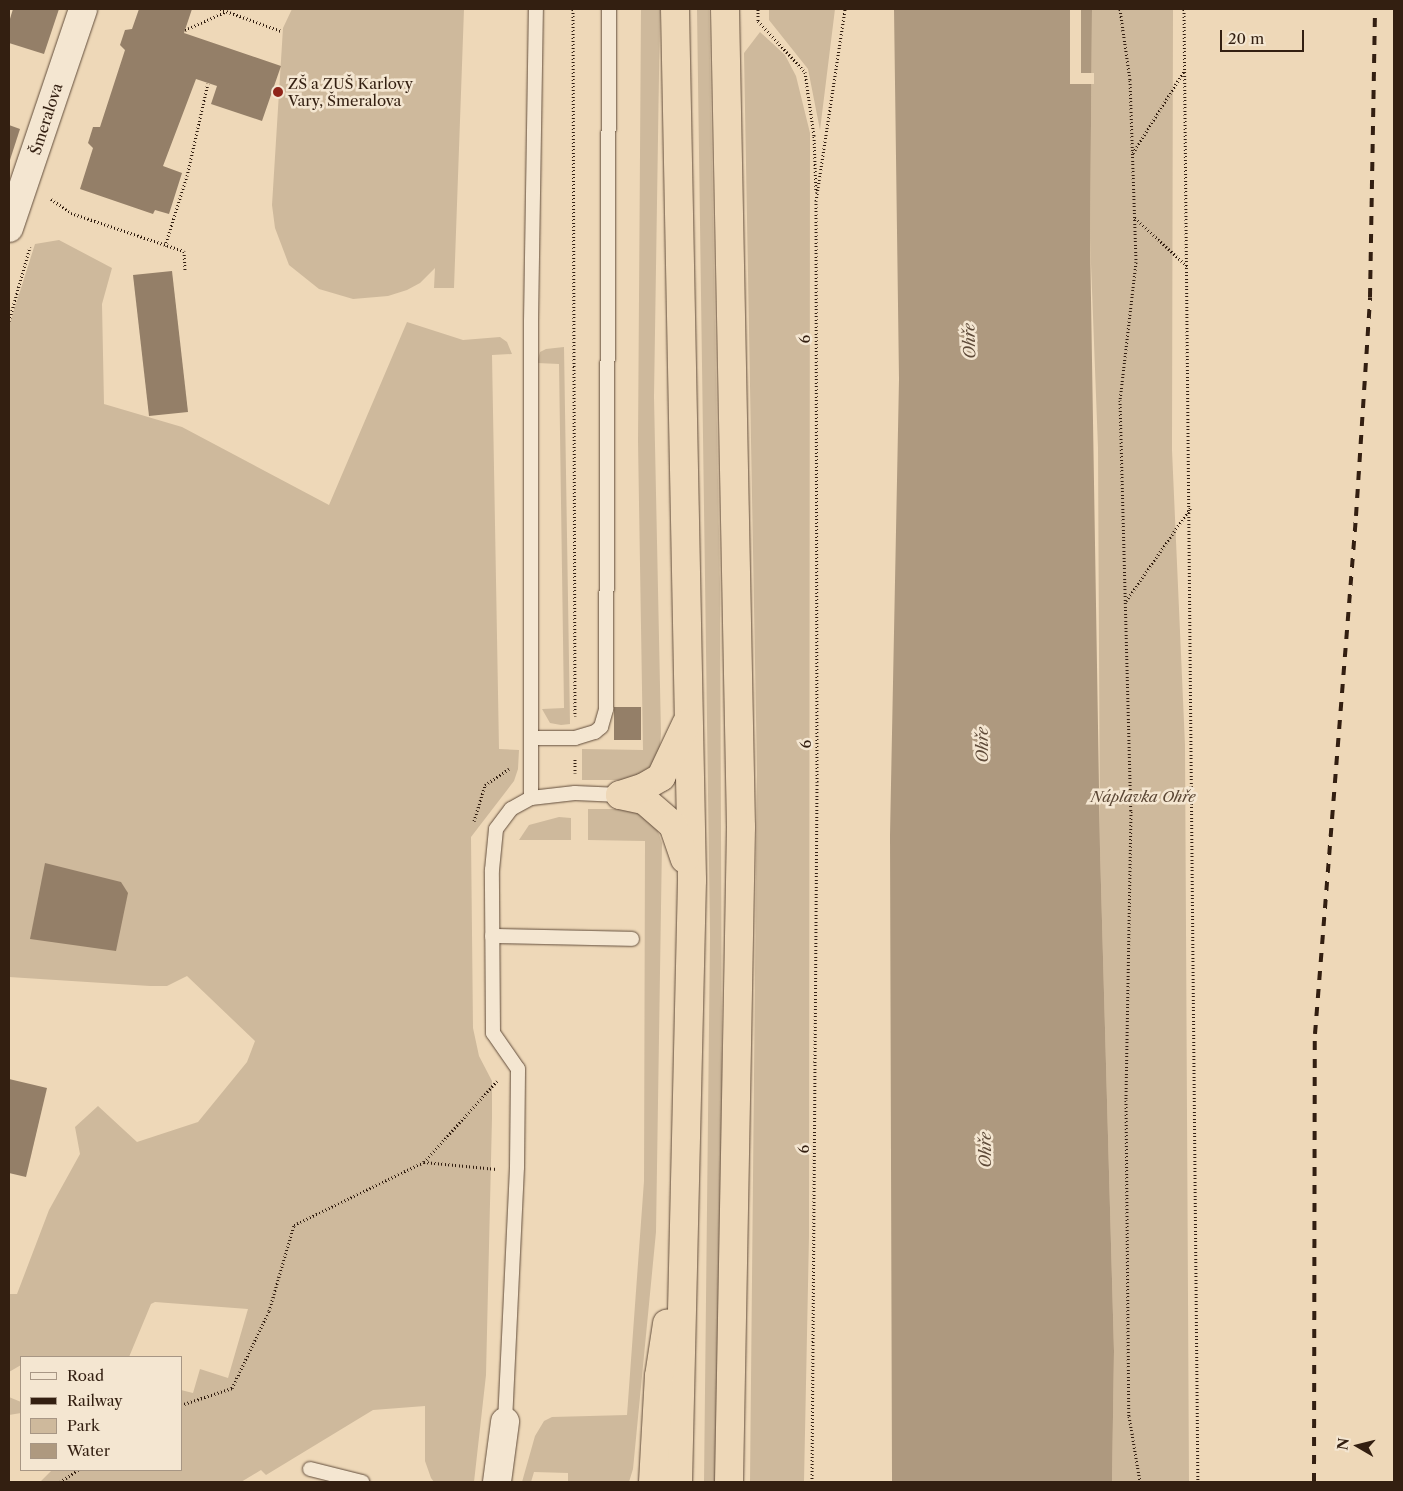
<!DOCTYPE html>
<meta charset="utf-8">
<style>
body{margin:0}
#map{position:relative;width:1403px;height:1491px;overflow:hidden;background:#eed8b8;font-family:"Libre Caslon Text",serif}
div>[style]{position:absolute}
.green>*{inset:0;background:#ceb99c}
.water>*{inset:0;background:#ae997f}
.pier>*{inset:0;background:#eed8b8}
.building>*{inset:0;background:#947f68}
.path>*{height:3px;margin-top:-1.5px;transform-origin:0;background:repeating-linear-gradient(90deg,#331f11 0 1px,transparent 0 3.5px)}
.roads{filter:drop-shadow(0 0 1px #624d3b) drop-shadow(0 0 1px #624d3b)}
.lane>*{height:14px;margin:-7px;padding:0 7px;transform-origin:7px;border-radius:7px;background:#f4e6d1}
.street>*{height:28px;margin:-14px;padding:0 14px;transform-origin:14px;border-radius:14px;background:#f4e6d1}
.highway>*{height:28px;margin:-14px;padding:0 14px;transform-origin:14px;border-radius:14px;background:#eed8b8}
.rail>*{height:4px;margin-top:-2px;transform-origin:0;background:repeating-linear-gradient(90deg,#331f11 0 9px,transparent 0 18px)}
.dots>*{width:14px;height:14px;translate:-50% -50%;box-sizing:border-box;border:2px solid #f4e6d1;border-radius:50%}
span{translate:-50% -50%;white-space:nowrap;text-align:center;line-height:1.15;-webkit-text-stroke:5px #f4e6d1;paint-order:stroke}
.poi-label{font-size:15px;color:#331f11}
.left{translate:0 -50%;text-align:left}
.street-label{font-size:15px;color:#331f11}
.park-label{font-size:15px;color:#5a4634;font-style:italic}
.water-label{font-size:16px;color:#5e4a38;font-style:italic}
.frame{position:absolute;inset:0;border:10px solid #331f11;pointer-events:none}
.legend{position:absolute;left:20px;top:1356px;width:162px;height:115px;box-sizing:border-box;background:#f4e6d1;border:1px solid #a79684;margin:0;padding:6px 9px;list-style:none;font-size:15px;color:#331f11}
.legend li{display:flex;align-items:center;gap:10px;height:25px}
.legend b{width:25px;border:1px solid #a79684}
.north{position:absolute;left:1333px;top:1421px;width:50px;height:50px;-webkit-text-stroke:4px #f4e6d1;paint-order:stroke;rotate:278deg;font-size:14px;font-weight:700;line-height:20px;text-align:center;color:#331f11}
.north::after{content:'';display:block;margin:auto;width:18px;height:22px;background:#331f11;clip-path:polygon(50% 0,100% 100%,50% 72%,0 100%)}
.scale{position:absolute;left:1220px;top:30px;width:84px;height:22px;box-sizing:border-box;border:2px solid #331f11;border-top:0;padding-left:6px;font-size:15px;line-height:18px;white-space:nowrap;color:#331f11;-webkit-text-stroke:4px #f4e6d1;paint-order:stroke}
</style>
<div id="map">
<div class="green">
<div style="clip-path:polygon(292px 9px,464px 9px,454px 288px,434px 288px,435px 268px,420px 283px,407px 290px,388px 296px,353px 299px,319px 289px,289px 265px,275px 228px,272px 205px,283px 28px)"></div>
<div style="clip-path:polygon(641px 9px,660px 9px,654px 397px,661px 734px,659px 757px,647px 772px,632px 780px,582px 780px,582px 749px,643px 750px,638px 441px)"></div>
<div style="clip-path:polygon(697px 9px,709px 9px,720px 584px,722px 1079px,716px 1482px,704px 1482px,710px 935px)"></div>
<div style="clip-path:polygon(769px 9px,835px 9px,820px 130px,808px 69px,769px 20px)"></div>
<div style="clip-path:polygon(1092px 9px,1173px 9px,1172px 450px,1185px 745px,1189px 1482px,1112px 1482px,1114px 1351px,1100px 849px,1098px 448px,1090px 238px)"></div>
<div style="clip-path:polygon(760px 32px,785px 55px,796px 76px,810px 133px,809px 1236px,804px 1482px,750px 1482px,757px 772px,744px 53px)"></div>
<div style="clip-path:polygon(59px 240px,112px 268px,102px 304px,104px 404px,182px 427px,329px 505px,407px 322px,463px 340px,500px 337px,507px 342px,512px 354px,492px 355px,499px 749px,519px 750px,518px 769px,514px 781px,471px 837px,473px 1028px,479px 1056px,492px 1081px,492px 1118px,486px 1375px,474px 1482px,434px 1482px,431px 1478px,425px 1461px,425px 1406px,373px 1410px,266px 1475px,261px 1470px,241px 1482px,40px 1482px,52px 1470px,181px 1470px,181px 1390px,193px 1393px,200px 1369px,228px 1378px,248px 1309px,155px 1302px,151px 1304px,129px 1357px,21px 1357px,21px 1365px,9px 1372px,9px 1294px,17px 1294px,49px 1210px,80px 1154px,75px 1127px,98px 1106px,137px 1142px,198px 1122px,247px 1062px,255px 1041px,187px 976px,167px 986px,150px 986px,9px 977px,9px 326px,35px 244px)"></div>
<div style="clip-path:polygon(564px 347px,570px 724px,561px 725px,550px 723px,542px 709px,564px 708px,559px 364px,537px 363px,540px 352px,546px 349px)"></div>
<div style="clip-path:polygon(588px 809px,625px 809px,640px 813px,656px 826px,662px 843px,656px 1232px,633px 1469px,629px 1482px,568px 1482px,568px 1473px,534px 1472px,531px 1482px,522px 1482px,535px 1436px,544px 1421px,552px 1417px,627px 1415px,644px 1181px,645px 841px,588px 840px)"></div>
<div style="clip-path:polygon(559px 817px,571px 818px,571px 840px,519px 840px,529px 825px)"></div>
<div style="clip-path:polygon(9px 1397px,21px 1402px,21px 1413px,9px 1415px)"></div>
</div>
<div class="water">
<div style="clip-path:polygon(894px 9px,1092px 9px,1090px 238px,1100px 849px,1114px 1351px,1112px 1482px,892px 1482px,890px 835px,899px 379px)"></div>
</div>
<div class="pier">
<div style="clip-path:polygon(1070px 9px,1081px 9px,1081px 73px,1094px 73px,1094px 84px,1070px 84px)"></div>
</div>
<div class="building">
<div style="clip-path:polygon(13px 9px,59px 9px,44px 54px,9px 43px,9px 22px)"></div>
<div style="clip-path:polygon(139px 9px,192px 9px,184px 33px,281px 66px,262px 121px,211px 104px,217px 86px,196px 79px,163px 166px,182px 173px,169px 214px,155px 210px,153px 214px,80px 189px,93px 148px,88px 143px,93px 127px,100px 127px,125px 50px,120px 45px,125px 30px,132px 29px)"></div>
<div style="clip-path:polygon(9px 125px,20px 129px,9px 163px)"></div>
<div style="clip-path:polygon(172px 271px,188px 412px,149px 416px,133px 275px)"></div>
<div style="clip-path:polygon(614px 707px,641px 707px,641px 740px,614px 740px)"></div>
<div style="clip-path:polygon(45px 863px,121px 882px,128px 893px,116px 951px,30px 939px)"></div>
<div style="clip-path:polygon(9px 1079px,47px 1088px,26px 1177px,9px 1173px)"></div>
</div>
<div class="path">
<div style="left:220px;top:9px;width:65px;rotate:19.8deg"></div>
<div style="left:573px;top:9px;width:707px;rotate:89.84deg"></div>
<div style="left:758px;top:9px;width:12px;rotate:90deg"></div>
<div style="left:758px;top:21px;width:69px;rotate:47.3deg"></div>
<div style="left:805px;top:72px;width:65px;rotate:82deg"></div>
<div style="left:814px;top:136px;width:56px;rotate:88deg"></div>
<div style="left:1120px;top:9px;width:72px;rotate:82deg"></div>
<div style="left:1130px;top:80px;width:182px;rotate:88.1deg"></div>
<div style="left:1136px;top:262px;width:139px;rotate:96.6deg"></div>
<div style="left:1120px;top:400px;width:411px;rotate:88.5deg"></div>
<div style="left:1131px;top:811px;width:289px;rotate:91deg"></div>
<div style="left:1126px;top:1100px;width:316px;rotate:89.5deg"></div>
<div style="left:1129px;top:1416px;width:67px;rotate:80.5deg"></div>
<div style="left:1184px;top:9px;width:1473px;rotate:89.46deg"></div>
<div style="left:185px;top:30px;width:44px;rotate:-24.2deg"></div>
<div style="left:1133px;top:153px;width:97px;rotate:-58.1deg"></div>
<div style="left:51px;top:199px;width:24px;rotate:35deg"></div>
<div style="left:71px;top:213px;width:119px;rotate:18.6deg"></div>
<div style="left:184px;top:251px;width:19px;rotate:87deg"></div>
<div style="left:1135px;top:218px;width:71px;rotate:42.7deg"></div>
<div style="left:165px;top:246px;width:73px;rotate:-72.6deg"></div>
<div style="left:187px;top:176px;width:95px;rotate:-77.3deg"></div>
<div style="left:9px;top:321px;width:77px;rotate:-74.2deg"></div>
<div style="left:1126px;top:601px;width:114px;rotate:-55.3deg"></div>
<div style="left:575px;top:759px;width:14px;rotate:90deg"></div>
<div style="left:474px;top:821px;width:38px;rotate:-73deg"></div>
<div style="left:485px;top:785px;width:29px;rotate:-34deg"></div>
<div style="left:424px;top:1162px;width:109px;rotate:-48deg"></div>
<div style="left:181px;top:1405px;width:54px;rotate:-18.4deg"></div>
<div style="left:232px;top:1388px;width:85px;rotate:-64.3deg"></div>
<div style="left:269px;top:1311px;width:90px;rotate:-73.8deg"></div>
<div style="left:294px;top:1225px;width:144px;rotate:-25.9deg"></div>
<div style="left:424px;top:1162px;width:73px;rotate:5.5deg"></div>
<div style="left:60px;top:1482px;width:22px;rotate:-34deg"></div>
<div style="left:812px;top:1482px;width:700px;rotate:-89.59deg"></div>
<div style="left:817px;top:782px;width:581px;rotate:-90.1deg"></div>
<div style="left:816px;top:201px;width:194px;rotate:-81.4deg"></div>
</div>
<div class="roads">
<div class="lane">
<div style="left:532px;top:738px;width:43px"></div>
<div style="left:575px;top:738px;width:21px;rotate:-17deg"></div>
<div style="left:595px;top:732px;width:8px;rotate:-40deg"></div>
<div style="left:601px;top:727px;width:19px;rotate:-74deg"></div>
<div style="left:606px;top:709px;width:700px;rotate:-89.75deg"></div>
<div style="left:531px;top:798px;width:477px;rotate:-90deg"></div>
<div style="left:531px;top:321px;width:312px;rotate:-89.1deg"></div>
<div style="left:492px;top:936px;width:140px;rotate:1.2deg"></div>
<div style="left:505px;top:1422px;width:255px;rotate:-87.3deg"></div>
<div style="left:517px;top:1167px;width:98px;rotate:-89.4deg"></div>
<div style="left:518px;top:1069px;width:44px;rotate:-124.8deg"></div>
<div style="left:493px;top:1033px;width:163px;rotate:-90.4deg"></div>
<div style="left:492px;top:870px;width:41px;rotate:-84.4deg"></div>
<div style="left:496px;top:829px;width:25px;rotate:-53deg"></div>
<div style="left:511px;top:809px;width:23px;rotate:-29deg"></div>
<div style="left:531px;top:798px;width:44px;rotate:-6.5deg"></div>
<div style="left:575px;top:793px;width:45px;rotate:2.5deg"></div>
<div style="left:310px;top:1469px;width:54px;rotate:14deg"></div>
</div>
<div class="street">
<div style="left:9px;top:228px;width:231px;rotate:-71.3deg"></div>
<div style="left:497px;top:1482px;width:61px;rotate:-82.4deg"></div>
</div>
<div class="highway">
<div style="left:675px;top:9px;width:871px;rotate:88.88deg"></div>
<div style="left:692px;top:880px;width:602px;rotate:91.33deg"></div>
<div style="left:725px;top:9px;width:818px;rotate:88.88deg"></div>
<div style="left:741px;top:827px;width:655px;rotate:91.05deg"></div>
<div style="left:620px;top:795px;width:25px;rotate:12deg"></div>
<div style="left:644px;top:800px;width:38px;rotate:41deg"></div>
<div style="left:673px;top:825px;width:36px;rotate:71deg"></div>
<div style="left:620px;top:795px;width:25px;rotate:-18deg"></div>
<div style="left:644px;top:787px;width:20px;rotate:-30deg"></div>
<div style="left:661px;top:777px;width:59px;rotate:-64.7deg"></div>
<div style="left:653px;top:1482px;width:106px;rotate:-86.8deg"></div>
<div style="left:659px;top:1376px;width:53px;rotate:-81.3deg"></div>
</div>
</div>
<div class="rail">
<div style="left:1314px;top:1482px;width:448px;rotate:-89.9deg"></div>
<div style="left:1315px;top:1034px;width:520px;rotate:-85.47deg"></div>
<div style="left:1356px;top:516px;width:219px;rotate:-86.3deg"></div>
<div style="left:1370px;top:297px;width:288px;rotate:-89deg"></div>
</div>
<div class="dots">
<div style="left:278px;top:92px;background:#8f2418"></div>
</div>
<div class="poi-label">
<span class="left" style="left:288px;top:92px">ZŠ a ZUŠ Karlovy<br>Vary, Šmeralova</span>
</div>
<div class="street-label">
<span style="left:46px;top:119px;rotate:-72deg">Šmeralova</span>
<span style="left:805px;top:339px;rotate:-90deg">6</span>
<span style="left:806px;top:744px;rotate:-90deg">6</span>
<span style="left:804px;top:1149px;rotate:-90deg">6</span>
</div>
<div class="park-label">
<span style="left:1143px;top:797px">Náplavka Ohře</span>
</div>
<div class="water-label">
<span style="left:969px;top:341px;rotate:-92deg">Ohře</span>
<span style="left:982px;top:745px;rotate:-91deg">Ohře</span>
<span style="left:985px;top:1150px;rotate:-91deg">Ohře</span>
</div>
<div class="frame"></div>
<ul class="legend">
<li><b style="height:6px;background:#f4e6d1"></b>Road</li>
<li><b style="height:6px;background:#331f11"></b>Railway</li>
<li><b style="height:14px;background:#ceb99c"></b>Park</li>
<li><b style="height:14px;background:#ae997f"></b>Water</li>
</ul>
<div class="north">N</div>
<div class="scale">20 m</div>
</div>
